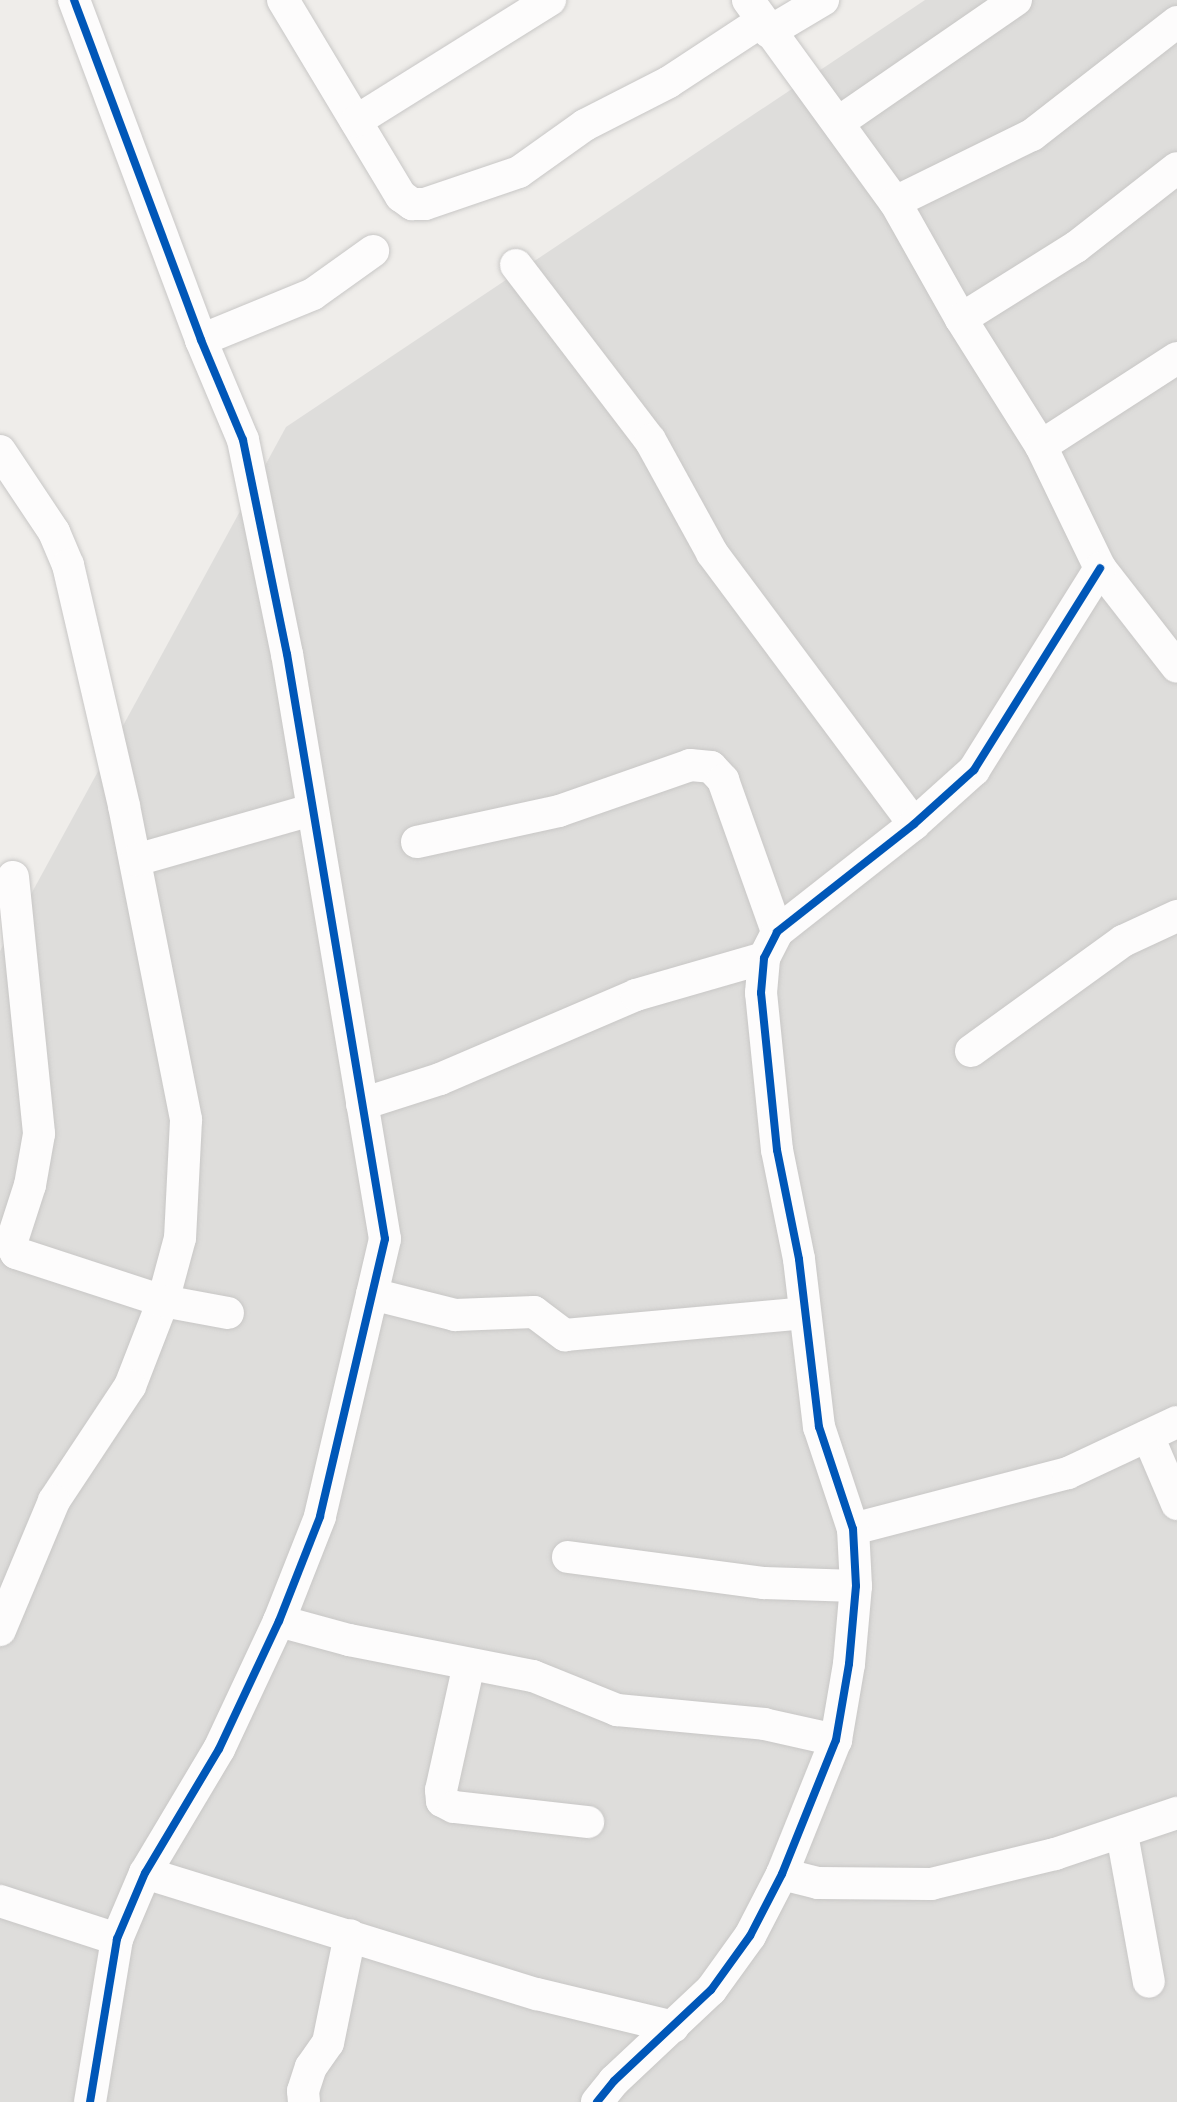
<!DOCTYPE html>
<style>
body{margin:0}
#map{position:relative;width:1177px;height:2102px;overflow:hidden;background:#efedea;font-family:Signika,sans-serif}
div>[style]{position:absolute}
.residential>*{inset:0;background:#dedddb}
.roads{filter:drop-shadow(0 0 2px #c8c7c6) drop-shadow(0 0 2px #c8c7c6)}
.minor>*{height:32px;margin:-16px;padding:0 16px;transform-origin:16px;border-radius:16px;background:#fdfcfc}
.cycleway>*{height:8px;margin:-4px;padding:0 4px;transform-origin:4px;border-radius:4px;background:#0057b8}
span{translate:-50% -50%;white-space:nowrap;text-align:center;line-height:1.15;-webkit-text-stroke:8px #fff;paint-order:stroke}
</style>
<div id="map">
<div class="residential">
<div style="clip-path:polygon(925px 0,1177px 0,1177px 2102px,0 2102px,0 951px,286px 427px)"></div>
</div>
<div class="roads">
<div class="minor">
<div style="left:74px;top:0;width:363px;rotate:69.5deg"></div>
<div style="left:201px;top:340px;width:108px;rotate:67.2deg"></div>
<div style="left:243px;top:440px;width:218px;rotate:78.4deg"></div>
<div style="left:287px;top:654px;width:593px;rotate:80.49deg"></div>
<div style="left:385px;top:1239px;width:285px;rotate:103.2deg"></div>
<div style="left:320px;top:1517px;width:112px;rotate:111.5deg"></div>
<div style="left:279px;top:1621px;width:141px;rotate:115.1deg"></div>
<div style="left:219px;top:1749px;width:144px;rotate:120.8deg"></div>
<div style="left:145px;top:1873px;width:72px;rotate:113deg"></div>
<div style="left:117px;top:1939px;width:165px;rotate:99.4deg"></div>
<div style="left:283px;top:0;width:229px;rotate:59deg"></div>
<div style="left:401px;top:196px;width:14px;rotate:36deg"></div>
<div style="left:412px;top:204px;width:13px"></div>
<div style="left:425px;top:204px;width:99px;rotate:-18.8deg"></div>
<div style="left:519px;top:172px;width:81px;rotate:-35.5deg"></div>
<div style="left:585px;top:125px;width:94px;rotate:-27.1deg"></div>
<div style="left:669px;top:82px;width:111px;rotate:-33.3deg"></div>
<div style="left:748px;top:0;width:250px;rotate:54deg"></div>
<div style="left:895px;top:202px;width:134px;rotate:60.6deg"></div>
<div style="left:961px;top:319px;width:150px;rotate:57.8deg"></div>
<div style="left:1041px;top:446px;width:136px;rotate:64.2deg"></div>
<div style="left:1100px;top:568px;width:125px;rotate:52.1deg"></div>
<div style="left:769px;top:32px;width:63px;rotate:-30.7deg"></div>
<div style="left:356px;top:121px;width:229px;rotate:-32deg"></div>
<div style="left:839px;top:122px;width:215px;rotate:-34.6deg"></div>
<div style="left:895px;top:202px;width:153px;rotate:-26.1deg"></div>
<div style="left:1032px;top:135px;width:184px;rotate:-37.9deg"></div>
<div style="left:516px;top:265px;width:220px;rotate:52.6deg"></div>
<div style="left:650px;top:440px;width:129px;rotate:61.2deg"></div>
<div style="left:712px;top:553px;width:338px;rotate:53.3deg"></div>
<div style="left:961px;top:319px;width:136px;rotate:-32.1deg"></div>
<div style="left:1076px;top:247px;width:128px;rotate:-38deg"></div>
<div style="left:201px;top:340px;width:121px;rotate:-22.3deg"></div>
<div style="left:313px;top:294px;width:74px;rotate:-35.6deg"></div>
<div style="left:1041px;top:446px;width:162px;rotate:-32.9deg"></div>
<div style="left:0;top:451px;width:97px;rotate:56.3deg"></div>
<div style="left:54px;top:532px;width:36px;rotate:67deg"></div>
<div style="left:68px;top:565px;width:247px;rotate:76.9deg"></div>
<div style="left:124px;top:806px;width:320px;rotate:78.8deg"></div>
<div style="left:186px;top:1120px;width:118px;rotate:92.9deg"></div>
<div style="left:180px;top:1238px;width:65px;rotate:105.1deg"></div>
<div style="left:163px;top:1301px;width:91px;rotate:111.2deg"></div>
<div style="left:130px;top:1386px;width:138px;rotate:123.5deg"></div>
<div style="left:54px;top:1501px;width:140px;rotate:112.7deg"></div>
<div style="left:417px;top:842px;width:145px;rotate:-12.3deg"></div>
<div style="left:559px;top:811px;width:139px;rotate:-19.3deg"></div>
<div style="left:690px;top:765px;width:21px;rotate:5deg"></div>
<div style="left:711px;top:767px;width:18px;rotate:47deg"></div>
<div style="left:723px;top:780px;width:161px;rotate:70.4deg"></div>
<div style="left:136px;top:860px;width:183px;rotate:-15.9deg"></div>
<div style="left:13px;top:877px;width:258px;rotate:84.2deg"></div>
<div style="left:39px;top:1134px;width:52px;rotate:100deg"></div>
<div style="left:30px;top:1185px;width:62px;rotate:107.9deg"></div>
<div style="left:11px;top:1244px;width:10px;rotate:61deg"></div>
<div style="left:16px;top:1253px;width:155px;rotate:18.1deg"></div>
<div style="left:163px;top:1301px;width:66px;rotate:10.5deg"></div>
<div style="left:971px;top:1051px;width:188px;rotate:-35.9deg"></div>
<div style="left:1123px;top:941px;width:60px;rotate:-24.8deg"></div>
<div style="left:362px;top:1104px;width:82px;rotate:-17.8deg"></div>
<div style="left:440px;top:1079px;width:213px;rotate:-23.2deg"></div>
<div style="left:636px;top:995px;width:133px;rotate:-16.1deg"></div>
<div style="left:372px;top:1294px;width:86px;rotate:14.2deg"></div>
<div style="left:455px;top:1315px;width:79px;rotate:-2.2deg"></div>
<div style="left:534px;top:1312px;width:39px;rotate:37deg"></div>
<div style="left:565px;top:1335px;width:241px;rotate:-5.2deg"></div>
<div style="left:1148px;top:1436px;width:74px;rotate:66.9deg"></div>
<div style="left:853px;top:1529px;width:222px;rotate:-14.6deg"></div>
<div style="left:1068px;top:1473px;width:120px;rotate:-25.1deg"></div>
<div style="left:568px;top:1557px;width:198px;rotate:7.6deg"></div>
<div style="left:764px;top:1583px;width:92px;rotate:1.9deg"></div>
<div style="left:279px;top:1621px;width:73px;rotate:15.2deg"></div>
<div style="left:349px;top:1640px;width:187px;rotate:11.1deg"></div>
<div style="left:533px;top:1676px;width:91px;rotate:22deg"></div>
<div style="left:617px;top:1710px;width:148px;rotate:5.4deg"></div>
<div style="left:764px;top:1724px;width:74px;rotate:12.5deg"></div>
<div style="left:469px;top:1664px;width:129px;rotate:102.5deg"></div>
<div style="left:441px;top:1790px;width:11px;rotate:85deg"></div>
<div style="left:442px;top:1801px;width:13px;rotate:27deg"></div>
<div style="left:454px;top:1807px;width:135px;rotate:6.4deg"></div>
<div style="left:1122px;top:1834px;width:150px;rotate:79.7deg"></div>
<div style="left:145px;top:1873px;width:410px;rotate:17.2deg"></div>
<div style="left:537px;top:1994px;width:140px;rotate:13.6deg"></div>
<div style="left:782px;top:1874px;width:37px;rotate:14deg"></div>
<div style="left:818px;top:1883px;width:113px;rotate:0.5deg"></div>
<div style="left:931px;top:1884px;width:128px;rotate:-13.6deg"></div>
<div style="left:1055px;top:1854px;width:129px;rotate:-18.6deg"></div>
<div style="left:0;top:1901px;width:123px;rotate:18deg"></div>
<div style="left:304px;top:2102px;width:11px;rotate:-95deg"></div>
<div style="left:303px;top:2091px;width:25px;rotate:-72deg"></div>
<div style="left:311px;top:2067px;width:29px;rotate:-55deg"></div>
<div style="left:328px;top:2043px;width:110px;rotate:-78.5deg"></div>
<div style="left:597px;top:2102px;width:27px;rotate:-51deg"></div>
<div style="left:614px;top:2081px;width:133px;rotate:-43.2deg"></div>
<div style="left:711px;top:1990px;width:67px;rotate:-54.2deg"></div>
<div style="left:750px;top:1936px;width:70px;rotate:-62.7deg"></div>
<div style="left:782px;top:1874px;width:144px;rotate:-68.1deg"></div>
<div style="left:836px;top:1740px;width:77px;rotate:-80.3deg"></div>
<div style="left:849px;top:1664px;width:78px;rotate:-84.9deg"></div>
<div style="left:856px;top:1586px;width:57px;rotate:-93deg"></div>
<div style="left:853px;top:1529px;width:108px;rotate:-108.4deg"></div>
<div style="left:819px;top:1427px;width:169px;rotate:-96.8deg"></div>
<div style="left:799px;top:1259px;width:111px;rotate:-101.4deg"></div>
<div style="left:777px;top:1150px;width:158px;rotate:-95.8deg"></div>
<div style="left:761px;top:993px;width:35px;rotate:-85deg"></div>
<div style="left:764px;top:958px;width:29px;rotate:-63deg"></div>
<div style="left:777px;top:932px;width:174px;rotate:-38.2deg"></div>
<div style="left:914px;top:824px;width:81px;rotate:-42deg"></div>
<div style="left:974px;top:770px;width:238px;rotate:-58deg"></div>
</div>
</div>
<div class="cycleway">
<div style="left:74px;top:0;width:363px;rotate:69.5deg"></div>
<div style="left:201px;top:340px;width:108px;rotate:67.2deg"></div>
<div style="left:243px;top:440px;width:218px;rotate:78.4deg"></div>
<div style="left:287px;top:654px;width:593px;rotate:80.49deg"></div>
<div style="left:385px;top:1239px;width:285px;rotate:103.2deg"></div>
<div style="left:320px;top:1517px;width:112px;rotate:111.5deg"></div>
<div style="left:279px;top:1621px;width:141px;rotate:115.1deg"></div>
<div style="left:219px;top:1749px;width:144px;rotate:120.8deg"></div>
<div style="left:145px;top:1873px;width:72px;rotate:113deg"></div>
<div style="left:117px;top:1939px;width:165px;rotate:99.4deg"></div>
<div style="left:597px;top:2102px;width:27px;rotate:-51deg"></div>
<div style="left:614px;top:2081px;width:133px;rotate:-43.2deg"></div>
<div style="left:711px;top:1990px;width:67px;rotate:-54.2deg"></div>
<div style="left:750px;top:1936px;width:70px;rotate:-62.7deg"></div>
<div style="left:782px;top:1874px;width:144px;rotate:-68.1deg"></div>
<div style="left:836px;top:1740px;width:77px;rotate:-80.3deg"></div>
<div style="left:849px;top:1664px;width:78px;rotate:-84.9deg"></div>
<div style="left:856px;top:1586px;width:57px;rotate:-93deg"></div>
<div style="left:853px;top:1529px;width:108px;rotate:-108.4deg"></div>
<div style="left:819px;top:1427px;width:169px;rotate:-96.8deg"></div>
<div style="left:799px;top:1259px;width:111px;rotate:-101.4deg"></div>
<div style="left:777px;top:1150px;width:158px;rotate:-95.8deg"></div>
<div style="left:761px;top:993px;width:35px;rotate:-85deg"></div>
<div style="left:764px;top:958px;width:29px;rotate:-63deg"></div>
<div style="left:777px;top:932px;width:174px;rotate:-38.2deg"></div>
<div style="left:914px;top:824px;width:81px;rotate:-42deg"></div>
<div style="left:974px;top:770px;width:238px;rotate:-58deg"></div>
</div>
</div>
